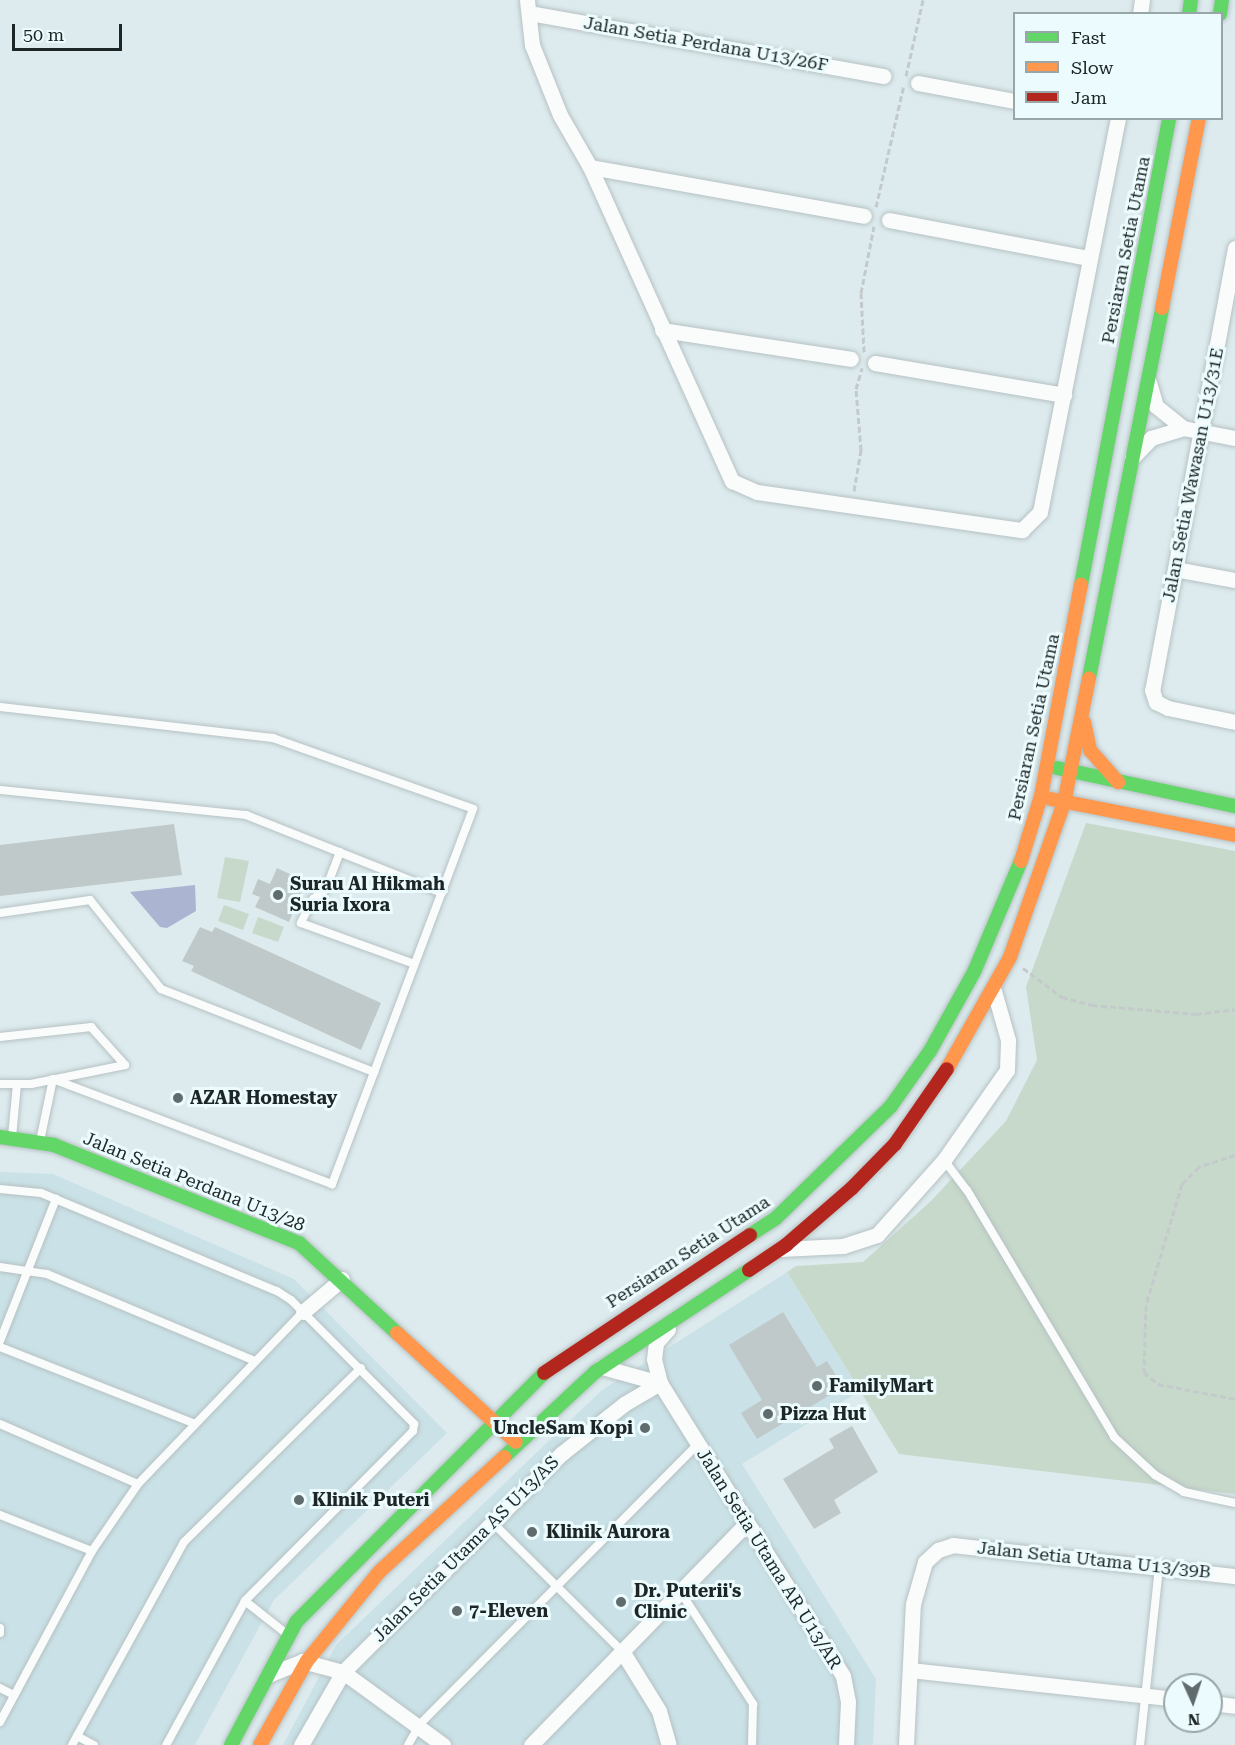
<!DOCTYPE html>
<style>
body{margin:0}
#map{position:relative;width:1235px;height:1745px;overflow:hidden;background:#ddebee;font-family:"Roboto Serif",serif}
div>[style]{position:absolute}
.built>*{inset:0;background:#cae2e7}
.green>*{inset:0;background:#c7d9ca}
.water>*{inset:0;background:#abb4d1}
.building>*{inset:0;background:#bfc9c9}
.path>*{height:3px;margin-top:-1.5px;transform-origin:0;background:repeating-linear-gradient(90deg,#c4cacb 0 6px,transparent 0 9px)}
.roads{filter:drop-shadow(0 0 2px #b6c1c3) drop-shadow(0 0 2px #b6c1c3)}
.lane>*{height:8px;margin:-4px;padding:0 4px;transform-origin:4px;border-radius:4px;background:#fafcfc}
.street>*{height:15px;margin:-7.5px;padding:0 7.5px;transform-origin:7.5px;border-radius:7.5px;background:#fafcfc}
.fast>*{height:14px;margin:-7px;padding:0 7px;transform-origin:7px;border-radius:7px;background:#63d668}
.slow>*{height:14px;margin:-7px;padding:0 7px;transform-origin:7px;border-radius:7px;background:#ff974d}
.jam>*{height:14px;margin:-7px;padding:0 7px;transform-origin:7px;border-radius:7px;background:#b3261e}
.dots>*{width:16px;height:16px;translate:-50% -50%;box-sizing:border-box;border:3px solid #ecfbfd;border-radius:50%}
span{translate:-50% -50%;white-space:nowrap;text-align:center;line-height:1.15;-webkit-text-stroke:6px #ecfbfd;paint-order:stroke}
.street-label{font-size:18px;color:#1d2627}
.poi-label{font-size:18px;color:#1d2627;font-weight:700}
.left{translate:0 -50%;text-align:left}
.right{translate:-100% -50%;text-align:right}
.legend{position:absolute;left:1013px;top:12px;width:210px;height:108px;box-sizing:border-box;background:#ecfbfd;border:2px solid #99a6a7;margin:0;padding:8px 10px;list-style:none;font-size:18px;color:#1d2627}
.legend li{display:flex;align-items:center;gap:12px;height:30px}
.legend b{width:30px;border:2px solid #99a6a7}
.north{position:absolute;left:1163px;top:1673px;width:60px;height:60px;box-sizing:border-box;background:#ecfbfd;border:2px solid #99a6a7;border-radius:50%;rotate:177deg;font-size:16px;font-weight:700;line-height:24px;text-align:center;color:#1d2627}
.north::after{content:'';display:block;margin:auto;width:21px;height:27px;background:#606b6d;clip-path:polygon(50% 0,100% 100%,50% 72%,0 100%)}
.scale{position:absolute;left:12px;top:24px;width:110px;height:27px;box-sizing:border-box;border:3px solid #1d2627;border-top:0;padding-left:8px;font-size:18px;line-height:21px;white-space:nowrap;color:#1d2627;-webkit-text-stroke:4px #ecfbfd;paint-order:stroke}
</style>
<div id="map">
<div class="built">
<div style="clip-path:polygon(0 1172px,53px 1174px,294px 1279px,447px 1433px,274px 1600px,195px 1745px,0 1745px)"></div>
<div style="clip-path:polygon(787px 1272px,860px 1391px,742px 1464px,876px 1679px,873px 1745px,283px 1745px,336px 1645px,602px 1390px)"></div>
</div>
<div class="green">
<div style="clip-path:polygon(1086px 823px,1235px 851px,1235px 1494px,899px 1454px,787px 1272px,796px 1266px,863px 1262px,931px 1201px,1006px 1121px,1037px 1060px,1026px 987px)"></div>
<div style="clip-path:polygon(225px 857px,249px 861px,240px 902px,217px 898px)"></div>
<div style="clip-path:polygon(224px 905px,249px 914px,243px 930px,218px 921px)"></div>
<div style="clip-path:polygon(258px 917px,284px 927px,278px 942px,252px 933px)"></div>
</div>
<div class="water">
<div style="clip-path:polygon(195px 885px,196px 911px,167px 928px,160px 927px,130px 892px)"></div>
</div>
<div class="building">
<div style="clip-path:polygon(174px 824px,182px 875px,0 896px,0 845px)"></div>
<div style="clip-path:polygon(277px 868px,294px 876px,289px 888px,301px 893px,289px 922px,255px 907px,260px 897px,252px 894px,258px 879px,270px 884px)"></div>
<div style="clip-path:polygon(200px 927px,212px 932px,215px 927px,381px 1003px,361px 1050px,191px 971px,194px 966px,182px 961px)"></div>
<div style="clip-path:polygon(783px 1312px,817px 1367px,827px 1361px,843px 1387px,757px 1439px,741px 1413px,762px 1400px,729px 1345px)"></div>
<div style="clip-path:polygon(852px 1426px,878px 1472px,834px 1500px,841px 1513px,814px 1529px,783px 1479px,834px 1448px,829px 1439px)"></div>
</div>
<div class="path">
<div style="left:906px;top:76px;width:78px;rotate:-77.4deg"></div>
<div style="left:876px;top:207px;width:125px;rotate:-77.1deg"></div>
<div style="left:864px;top:352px;width:59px;rotate:-92.9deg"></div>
<div style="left:861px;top:293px;width:68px;rotate:-79deg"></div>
<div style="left:854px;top:491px;width:42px;rotate:-80.3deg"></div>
<div style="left:861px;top:450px;width:61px;rotate:-94.7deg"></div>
<div style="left:856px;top:389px;width:22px;rotate:-74deg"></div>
<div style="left:1023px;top:968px;width:49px;rotate:36.6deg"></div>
<div style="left:1062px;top:997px;width:31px;rotate:15deg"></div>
<div style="left:1092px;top:1005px;width:104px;rotate:4.9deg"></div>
<div style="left:1196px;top:1014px;width:39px;rotate:-7deg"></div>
<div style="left:1235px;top:1155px;width:38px;rotate:162deg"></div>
<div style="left:1199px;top:1167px;width:24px;rotate:135deg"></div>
<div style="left:1182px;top:1184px;width:126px;rotate:106.6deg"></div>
<div style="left:1146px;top:1305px;width:67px;rotate:91.7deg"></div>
<div style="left:1144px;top:1372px;width:18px;rotate:41deg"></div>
<div style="left:1158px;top:1384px;width:78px;rotate:11deg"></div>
</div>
<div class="roads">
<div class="lane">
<div style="left:0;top:707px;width:275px;rotate:6.5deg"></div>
<div style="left:273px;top:738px;width:212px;rotate:19.5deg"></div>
<div style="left:473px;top:809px;width:401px;rotate:110.6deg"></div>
<div style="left:332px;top:1184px;width:298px;rotate:-159.4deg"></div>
<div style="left:0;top:790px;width:247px;rotate:5.8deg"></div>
<div style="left:246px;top:815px;width:211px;rotate:21.7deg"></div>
<div style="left:340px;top:852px;width:40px;rotate:111deg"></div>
<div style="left:326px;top:889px;width:16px;rotate:142deg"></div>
<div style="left:313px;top:899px;width:27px;rotate:117deg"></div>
<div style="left:301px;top:923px;width:120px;rotate:19.9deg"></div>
<div style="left:0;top:913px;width:91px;rotate:-8.2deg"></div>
<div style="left:90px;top:900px;width:114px;rotate:51.4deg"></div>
<div style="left:161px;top:989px;width:229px;rotate:21.3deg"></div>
<div style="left:0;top:1037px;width:92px;rotate:-6.3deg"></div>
<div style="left:91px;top:1027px;width:51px;rotate:48.2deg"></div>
<div style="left:0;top:1084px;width:31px"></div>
<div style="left:31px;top:1084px;width:96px;rotate:-11.4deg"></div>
<div style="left:12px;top:1137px;width:53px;rotate:-84.6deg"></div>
<div style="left:40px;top:1141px;width:63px;rotate:-78.2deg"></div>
<div style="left:944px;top:1160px;width:38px;rotate:53deg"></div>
<div style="left:967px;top:1190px;width:287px;rotate:59.2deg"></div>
<div style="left:1114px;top:1437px;width:56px;rotate:42.8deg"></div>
<div style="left:1155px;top:1475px;width:34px;rotate:30deg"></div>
<div style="left:1184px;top:1492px;width:52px;rotate:12.2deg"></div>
<div style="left:0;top:1189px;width:41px;rotate:5.6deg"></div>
<div style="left:41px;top:1193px;width:256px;rotate:22.6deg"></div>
<div style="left:277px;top:1291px;width:17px;rotate:33deg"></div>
<div style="left:291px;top:1300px;width:175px;rotate:45.2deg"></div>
<div style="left:414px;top:1424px;width:7px;rotate:98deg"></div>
<div style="left:413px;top:1431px;width:239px;rotate:134.7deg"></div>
<div style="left:245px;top:1601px;width:164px;rotate:118.7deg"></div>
<div style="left:0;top:1267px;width:48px;rotate:8.5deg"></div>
<div style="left:47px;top:1274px;width:225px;rotate:22.7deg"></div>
<div style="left:0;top:1341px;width:153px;rotate:-68.5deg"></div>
<div style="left:0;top:1347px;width:207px;rotate:21.5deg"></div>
<div style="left:0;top:1424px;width:150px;rotate:23.5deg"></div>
<div style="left:0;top:1515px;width:99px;rotate:21.4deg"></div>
<div style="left:493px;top:1523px;width:182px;rotate:44.8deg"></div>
<div style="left:680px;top:1591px;width:135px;rotate:57.1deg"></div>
<div style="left:753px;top:1704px;width:41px;rotate:91.4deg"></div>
<div style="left:245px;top:1601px;width:53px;rotate:38.2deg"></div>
<div style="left:0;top:1628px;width:5px;rotate:90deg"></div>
<div style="left:0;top:1688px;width:16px;rotate:27deg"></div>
<div style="left:0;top:1722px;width:194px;rotate:-61.7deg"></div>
<div style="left:92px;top:1551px;width:81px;rotate:-55.5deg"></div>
<div style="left:138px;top:1484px;width:238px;rotate:-46.2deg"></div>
<div style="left:77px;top:1736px;width:19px;rotate:28deg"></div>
<div style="left:72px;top:1745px;width:232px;rotate:-61.1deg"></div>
<div style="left:184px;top:1542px;width:248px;rotate:-44.5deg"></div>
<div style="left:408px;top:1745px;width:24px;rotate:-60deg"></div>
<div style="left:420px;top:1724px;width:393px;rotate:-45.2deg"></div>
<div style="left:1140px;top:1745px;width:178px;rotate:-83.9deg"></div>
</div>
<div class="street">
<div style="left:527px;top:0;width:45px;rotate:83.7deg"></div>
<div style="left:532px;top:45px;width:75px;rotate:68.2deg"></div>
<div style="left:560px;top:115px;width:60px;rotate:60deg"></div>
<div style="left:590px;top:167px;width:278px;rotate:10.1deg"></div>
<div style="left:529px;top:13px;width:360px;rotate:10.1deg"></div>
<div style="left:1140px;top:14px;width:14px;rotate:-82deg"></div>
<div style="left:918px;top:83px;width:98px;rotate:10.6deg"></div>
<div style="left:590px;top:167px;width:345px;rotate:65.7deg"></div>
<div style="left:732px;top:481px;width:27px;rotate:24deg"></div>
<div style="left:757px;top:492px;width:268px;rotate:8.2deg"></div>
<div style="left:1022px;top:530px;width:25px;rotate:-45deg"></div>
<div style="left:1040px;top:512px;width:402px;rotate:-78.8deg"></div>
<div style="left:889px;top:220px;width:204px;rotate:10.8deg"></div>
<div style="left:1235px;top:248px;width:450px;rotate:100.6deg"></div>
<div style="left:1152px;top:690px;width:13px;rotate:72deg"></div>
<div style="left:1156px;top:702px;width:13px;rotate:27deg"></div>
<div style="left:1168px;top:708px;width:68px;rotate:11.8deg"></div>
<div style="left:662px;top:330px;width:191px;rotate:8.7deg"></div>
<div style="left:875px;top:363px;width:192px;rotate:9.6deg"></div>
<div style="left:1149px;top:382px;width:25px;rotate:74deg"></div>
<div style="left:1156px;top:406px;width:35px;rotate:39deg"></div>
<div style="left:1132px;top:458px;width:28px;rotate:-46deg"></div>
<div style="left:1151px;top:438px;width:34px;rotate:-17deg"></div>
<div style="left:1183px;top:428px;width:53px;rotate:10.9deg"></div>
<div style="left:1175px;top:569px;width:61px;rotate:10.4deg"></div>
<div style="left:780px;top:1249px;width:63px;rotate:-2.7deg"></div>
<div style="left:843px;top:1246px;width:36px;rotate:-18deg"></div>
<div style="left:877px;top:1235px;width:101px;rotate:-48.2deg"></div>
<div style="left:944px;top:1160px;width:110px;rotate:-55deg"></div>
<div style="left:1007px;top:1070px;width:30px;rotate:-88deg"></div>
<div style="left:1008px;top:1040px;width:51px;rotate:-105.9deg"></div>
<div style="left:303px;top:1312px;width:51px;rotate:-40.2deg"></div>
<div style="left:668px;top:1329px;width:18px;rotate:131deg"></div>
<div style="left:656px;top:1343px;width:16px;rotate:97deg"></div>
<div style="left:654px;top:1359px;width:25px;rotate:76deg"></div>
<div style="left:660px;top:1383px;width:345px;rotate:58deg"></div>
<div style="left:843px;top:1676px;width:26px;rotate:79deg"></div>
<div style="left:848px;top:1702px;width:43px;rotate:92.7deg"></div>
<div style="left:602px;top:1367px;width:60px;rotate:15.4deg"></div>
<div style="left:622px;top:1651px;width:70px;rotate:58.3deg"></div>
<div style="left:659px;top:1711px;width:35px;rotate:74deg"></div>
<div style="left:910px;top:1670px;width:267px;rotate:6.2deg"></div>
<div style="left:268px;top:1675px;width:37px;rotate:-22deg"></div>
<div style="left:302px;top:1661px;width:42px;rotate:15deg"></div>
<div style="left:343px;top:1672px;width:124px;rotate:36.1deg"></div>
<div style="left:1211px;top:1703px;width:24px;rotate:7deg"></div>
<div style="left:301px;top:1745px;width:84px;rotate:-60.1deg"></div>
<div style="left:343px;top:1672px;width:308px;rotate:-45deg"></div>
<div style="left:561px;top:1454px;width:80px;rotate:-38.4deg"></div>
<div style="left:624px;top:1404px;width:42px;rotate:-30.3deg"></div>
<div style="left:531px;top:1745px;width:307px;rotate:-45.8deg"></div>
<div style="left:906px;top:1745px;width:141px;rotate:-87.2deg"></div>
<div style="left:913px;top:1604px;width:44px;rotate:-74.1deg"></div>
<div style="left:925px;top:1562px;width:18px;rotate:-43deg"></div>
<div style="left:938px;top:1550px;width:16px;rotate:-18deg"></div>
<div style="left:953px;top:1545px;width:284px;rotate:6.3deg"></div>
</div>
<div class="fast">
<div style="left:1189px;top:14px;width:14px;rotate:-82deg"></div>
<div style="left:1220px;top:14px;width:14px;rotate:-82deg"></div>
<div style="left:1081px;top:585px;width:475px;rotate:-79.3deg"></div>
<div style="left:1089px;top:678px;width:377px;rotate:-78.8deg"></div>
<div style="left:1057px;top:768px;width:182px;rotate:12.1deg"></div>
<div style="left:0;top:1137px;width:55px;rotate:8.4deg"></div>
<div style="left:54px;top:1145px;width:264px;rotate:21.8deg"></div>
<div style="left:299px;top:1243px;width:133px;rotate:42.6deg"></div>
<div style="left:750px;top:1235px;width:31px;rotate:-33deg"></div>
<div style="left:776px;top:1218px;width:161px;rotate:-44.2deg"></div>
<div style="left:891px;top:1106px;width:67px;rotate:-54.7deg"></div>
<div style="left:930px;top:1051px;width:90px;rotate:-60.9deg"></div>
<div style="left:974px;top:972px;width:121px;rotate:-67.1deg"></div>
<div style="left:504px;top:1457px;width:125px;rotate:-43deg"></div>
<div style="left:595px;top:1372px;width:185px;rotate:-33.5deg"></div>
<div style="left:231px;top:1745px;width:139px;rotate:-62.1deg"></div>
<div style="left:296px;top:1622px;width:351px;rotate:-45.1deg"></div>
</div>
<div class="slow">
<div style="left:1162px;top:308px;width:194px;rotate:-79deg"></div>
<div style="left:1084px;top:722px;width:29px;rotate:78deg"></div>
<div style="left:1090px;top:750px;width:43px;rotate:48.8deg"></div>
<div style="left:1051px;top:799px;width:187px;rotate:11.1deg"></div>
<div style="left:1021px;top:861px;width:68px;rotate:-72.9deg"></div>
<div style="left:1041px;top:796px;width:215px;rotate:-79.3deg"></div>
<div style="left:947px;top:1069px;width:129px;rotate:-60.6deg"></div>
<div style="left:1010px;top:957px;width:163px;rotate:-70.7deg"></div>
<div style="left:1064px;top:803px;width:127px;rotate:-78.7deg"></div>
<div style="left:397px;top:1333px;width:161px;rotate:42.5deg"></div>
<div style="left:260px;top:1745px;width:96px;rotate:-60.8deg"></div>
<div style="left:307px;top:1661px;width:114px;rotate:-51deg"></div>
<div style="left:379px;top:1572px;width:170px;rotate:-42.6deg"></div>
</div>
<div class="jam">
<div style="left:749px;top:1270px;width:45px;rotate:-34deg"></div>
<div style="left:786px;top:1245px;width:87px;rotate:-40.8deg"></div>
<div style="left:852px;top:1188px;width:62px;rotate:-45.7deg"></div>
<div style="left:895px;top:1144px;width:91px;rotate:-55.3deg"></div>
<div style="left:544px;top:1373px;width:248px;rotate:-33.8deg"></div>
</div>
</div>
<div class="dots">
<div style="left:278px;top:895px;background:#606b6d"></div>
<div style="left:178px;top:1098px;background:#606b6d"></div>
<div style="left:817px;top:1386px;background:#606b6d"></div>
<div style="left:768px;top:1414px;background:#606b6d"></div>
<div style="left:645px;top:1428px;background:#606b6d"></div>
<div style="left:299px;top:1500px;background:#606b6d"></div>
<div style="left:532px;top:1532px;background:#606b6d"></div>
<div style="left:621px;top:1602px;background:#606b6d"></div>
<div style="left:457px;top:1611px;background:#606b6d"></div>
</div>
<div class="street-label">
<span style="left:706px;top:44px;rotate:10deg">Jalan Setia Perdana U13/26F</span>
<span style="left:1126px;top:250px;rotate:-79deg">Persiaran Setia Utama</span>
<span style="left:1193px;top:475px;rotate:-79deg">Jalan Setia Wawasan U13/31E</span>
<span style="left:1034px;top:727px;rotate:-78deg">Persiaran Setia Utama</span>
<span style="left:194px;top:1182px;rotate:22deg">Jalan Setia Perdana U13/28</span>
<span style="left:688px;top:1252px;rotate:-33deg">Persiaran Setia Utama</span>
<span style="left:466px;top:1549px;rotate:-45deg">Jalan Setia Utama AS U13/AS</span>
<span style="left:769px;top:1559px;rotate:58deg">Jalan Setia Utama AR U13/AR</span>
<span style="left:1094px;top:1560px;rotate:6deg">Jalan Setia Utama U13/39B</span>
</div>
<div class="poi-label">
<span class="left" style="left:290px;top:895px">Surau Al Hikmah<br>Suria Ixora</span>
<span class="left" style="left:190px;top:1098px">AZAR Homestay</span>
<span class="left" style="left:829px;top:1386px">FamilyMart</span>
<span class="left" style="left:780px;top:1414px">Pizza Hut</span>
<span class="right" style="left:633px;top:1428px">UncleSam Kopi</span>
<span class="left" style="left:312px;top:1500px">Klinik Puteri</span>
<span class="left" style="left:546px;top:1532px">Klinik Aurora</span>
<span class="left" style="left:634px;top:1602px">Dr. Puterii's<br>Clinic</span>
<span class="left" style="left:469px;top:1611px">7-Eleven</span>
</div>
<ul class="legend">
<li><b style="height:8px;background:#63d668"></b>Fast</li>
<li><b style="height:8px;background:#ff974d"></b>Slow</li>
<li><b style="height:8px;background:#b3261e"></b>Jam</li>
</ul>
<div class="north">N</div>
<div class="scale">50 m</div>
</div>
